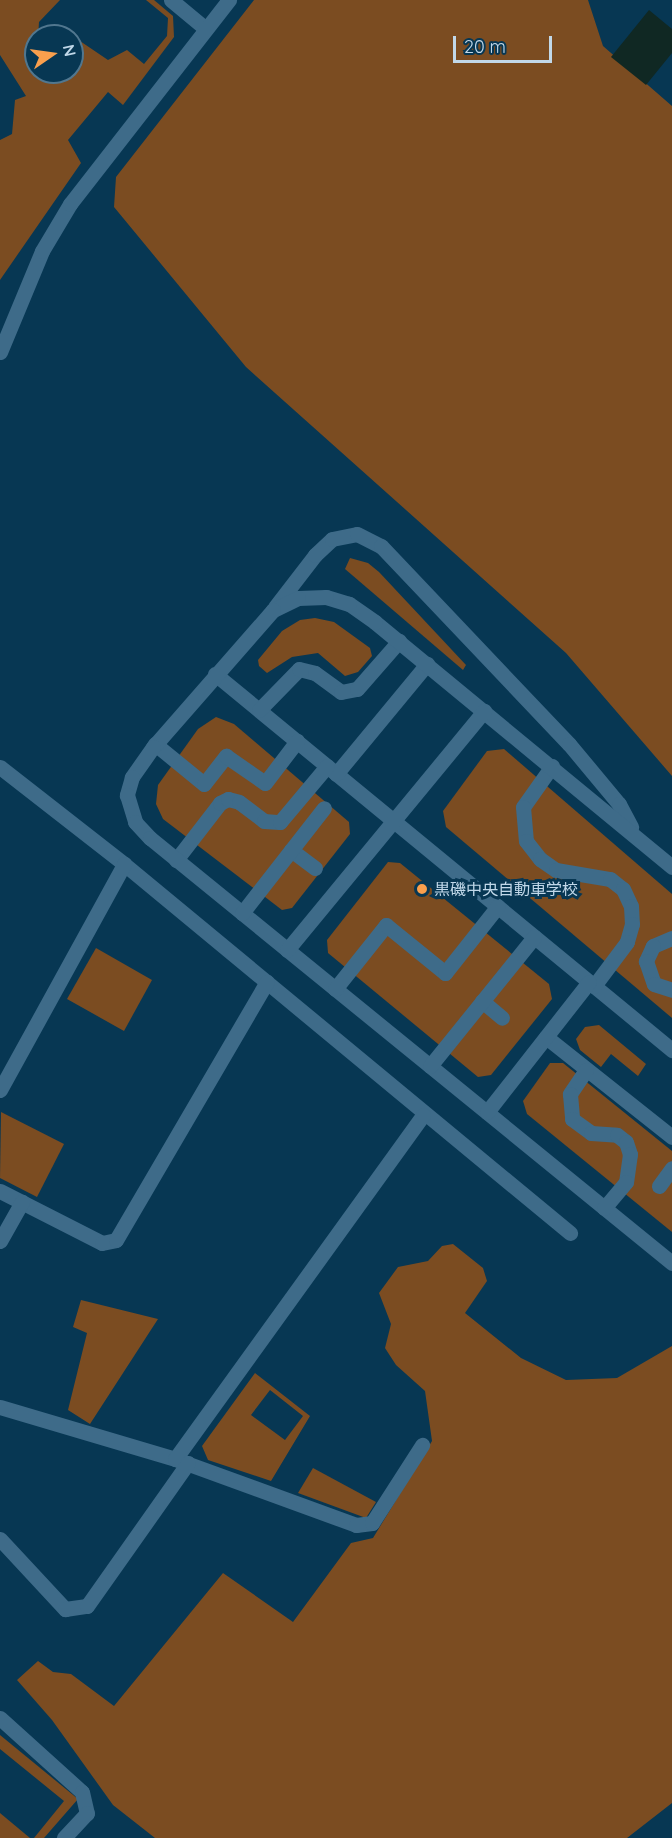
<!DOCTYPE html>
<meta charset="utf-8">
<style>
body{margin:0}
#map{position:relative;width:672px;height:1838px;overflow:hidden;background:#073753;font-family:Quicksand,"Noto Sans JP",sans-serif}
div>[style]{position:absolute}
.green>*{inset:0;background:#7b4c21}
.water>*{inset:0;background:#102823}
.service>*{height:15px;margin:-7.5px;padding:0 7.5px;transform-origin:7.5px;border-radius:7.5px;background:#3e6b89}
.minor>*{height:15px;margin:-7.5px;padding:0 7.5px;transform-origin:7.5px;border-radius:7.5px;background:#3e6b89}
.tertiary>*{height:15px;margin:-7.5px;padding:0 7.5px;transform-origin:7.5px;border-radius:7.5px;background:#3e6b89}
.dots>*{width:16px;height:16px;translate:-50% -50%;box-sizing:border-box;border:3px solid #073753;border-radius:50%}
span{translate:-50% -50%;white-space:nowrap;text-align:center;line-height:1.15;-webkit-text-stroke:6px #073753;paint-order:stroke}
.poi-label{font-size:16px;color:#c1d8e9}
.left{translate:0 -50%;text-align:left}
.north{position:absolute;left:24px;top:24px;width:60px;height:60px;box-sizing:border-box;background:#073753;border:2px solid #51778f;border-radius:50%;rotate:77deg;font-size:16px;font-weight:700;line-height:24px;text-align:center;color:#c1d8e9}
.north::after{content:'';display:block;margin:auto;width:21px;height:27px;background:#f99f4d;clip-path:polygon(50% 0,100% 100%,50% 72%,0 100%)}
.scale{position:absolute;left:453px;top:36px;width:99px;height:27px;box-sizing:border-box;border:3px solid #c1d8e9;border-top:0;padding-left:8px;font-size:18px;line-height:21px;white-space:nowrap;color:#c1d8e9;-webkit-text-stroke:4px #073753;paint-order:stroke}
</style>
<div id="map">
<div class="green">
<div style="clip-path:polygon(0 0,60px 0,39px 22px,36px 72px,72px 72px,72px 40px,77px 39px,108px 60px,127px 50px,144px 64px,167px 36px,168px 18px,146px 0,154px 0,173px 16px,174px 37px,123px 105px,108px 92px,68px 140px,81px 163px,0 280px,0 140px,12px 134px,15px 100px,26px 96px,0 55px)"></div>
<div style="clip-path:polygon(254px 0,588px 0,603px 46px,672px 106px,672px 776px,566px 653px,246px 367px,114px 207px,116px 177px)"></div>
<div style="clip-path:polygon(350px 558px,368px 563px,379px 572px,466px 665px,463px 670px,345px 569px)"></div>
<div style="clip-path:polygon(315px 618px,334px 622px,370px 648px,372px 656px,358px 672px,345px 676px,318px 653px,292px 657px,267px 673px,259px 666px,258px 660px,282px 631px,300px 620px)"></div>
<div style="clip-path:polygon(216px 717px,234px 724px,349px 822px,350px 834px,292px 908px,282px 910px,163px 819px,156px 804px,158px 785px,198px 729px)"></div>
<div style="clip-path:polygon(504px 749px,672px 894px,672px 1018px,446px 827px,443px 811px,487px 751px)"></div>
<div style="clip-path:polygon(388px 862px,400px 863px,549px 984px,552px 999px,491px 1075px,478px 1077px,328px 953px,327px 940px)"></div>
<div style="clip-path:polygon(96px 948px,152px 980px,124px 1031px,67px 999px)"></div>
<div style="clip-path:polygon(599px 1025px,646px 1064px,638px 1076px,611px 1054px,601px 1067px,580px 1050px,576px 1039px,585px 1027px)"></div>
<div style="clip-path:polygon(550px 1063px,563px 1063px,672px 1151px,672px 1232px,527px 1114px,523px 1101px)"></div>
<div style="clip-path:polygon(1px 1112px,64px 1144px,37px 1197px,0 1178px)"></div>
<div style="clip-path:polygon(453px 1244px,483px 1268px,487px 1281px,465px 1313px,521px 1358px,566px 1380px,617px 1378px,672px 1346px,672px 1803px,627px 1838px,155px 1838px,113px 1805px,52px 1720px,17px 1680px,38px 1661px,53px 1672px,71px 1674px,114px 1706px,223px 1573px,293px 1622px,351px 1543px,373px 1538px,432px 1441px,425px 1391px,396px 1365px,385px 1348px,391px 1324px,379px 1293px,398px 1267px,428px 1261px,442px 1246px)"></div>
<div style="clip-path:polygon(81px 1300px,158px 1319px,90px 1424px,68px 1410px,87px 1333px,73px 1327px)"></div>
<div style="clip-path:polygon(evenodd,255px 1373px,310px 1416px,271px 1481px,208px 1460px,202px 1446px,255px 1373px,270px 1390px,303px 1416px,285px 1440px,251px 1415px,270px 1390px)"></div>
<div style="clip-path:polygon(313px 1468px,376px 1502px,366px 1518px,298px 1493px)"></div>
<div style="clip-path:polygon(0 1735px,78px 1799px,44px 1838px,34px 1838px,64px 1801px,0 1749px)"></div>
<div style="clip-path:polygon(0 1813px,30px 1838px,0 1838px)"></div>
</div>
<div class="water">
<div style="clip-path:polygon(649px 10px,672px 29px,672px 53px,646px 85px,611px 57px)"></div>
</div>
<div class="service">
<div style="left:275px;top:607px;width:66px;rotate:-52.4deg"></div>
<div style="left:315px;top:555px;width:23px;rotate:-43deg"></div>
<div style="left:332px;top:539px;width:25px;rotate:-11deg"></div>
<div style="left:357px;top:534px;width:27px;rotate:27deg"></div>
<div style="left:381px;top:546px;width:273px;rotate:46.5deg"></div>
<div style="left:569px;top:744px;width:78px;rotate:50.2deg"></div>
<div style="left:619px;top:804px;width:26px;rotate:62deg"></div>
<div style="left:215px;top:674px;width:592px;rotate:39.45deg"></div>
<div style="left:259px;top:710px;width:57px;rotate:-45.7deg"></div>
<div style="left:299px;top:669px;width:16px;rotate:14deg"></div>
<div style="left:315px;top:673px;width:32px;rotate:36deg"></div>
<div style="left:341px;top:692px;width:16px;rotate:-11deg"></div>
<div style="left:357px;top:689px;width:64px;rotate:-48.8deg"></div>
<div style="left:155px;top:744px;width:63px;rotate:39.2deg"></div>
<div style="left:204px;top:784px;width:36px;rotate:-52deg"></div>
<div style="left:226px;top:756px;width:47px;rotate:34.7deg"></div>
<div style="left:265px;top:783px;width:53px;rotate:-52.7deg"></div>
<div style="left:552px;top:766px;width:50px;rotate:125.3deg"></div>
<div style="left:523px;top:807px;width:34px;rotate:85deg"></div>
<div style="left:526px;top:841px;width:23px;rotate:52deg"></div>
<div style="left:540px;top:859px;width:19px;rotate:35deg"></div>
<div style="left:556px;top:870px;width:55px;rotate:9.5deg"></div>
<div style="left:610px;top:879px;width:16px;rotate:38deg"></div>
<div style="left:623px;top:889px;width:19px;rotate:65deg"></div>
<div style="left:631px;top:906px;width:18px;rotate:87deg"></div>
<div style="left:632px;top:924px;width:19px;rotate:106deg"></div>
<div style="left:627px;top:942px;width:55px;rotate:126.9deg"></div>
<div style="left:336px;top:774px;width:143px;rotate:-50.4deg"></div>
<div style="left:291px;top:850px;width:30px;rotate:37deg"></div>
<div style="left:176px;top:860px;width:72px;rotate:-52.3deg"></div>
<div style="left:220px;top:803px;width:9px;rotate:-27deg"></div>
<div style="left:228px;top:799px;width:11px;rotate:15deg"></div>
<div style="left:239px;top:802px;width:31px;rotate:37deg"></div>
<div style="left:264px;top:821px;width:16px;rotate:4deg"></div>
<div style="left:280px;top:822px;width:73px;rotate:-50deg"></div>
<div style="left:672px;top:867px;width:385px;rotate:-140.5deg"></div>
<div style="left:375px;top:622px;width:32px;rotate:-145deg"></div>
<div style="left:349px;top:604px;width:24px;rotate:-163deg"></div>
<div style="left:326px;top:597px;width:28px;rotate:178deg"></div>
<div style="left:298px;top:598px;width:28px;rotate:154deg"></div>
<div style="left:273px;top:610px;width:182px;rotate:131.2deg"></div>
<div style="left:153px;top:747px;width:37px;rotate:125deg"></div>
<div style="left:132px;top:777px;width:19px;rotate:106deg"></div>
<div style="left:127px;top:795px;width:28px;rotate:73deg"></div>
<div style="left:135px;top:822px;width:22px;rotate:47deg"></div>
<div style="left:150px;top:838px;width:673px;rotate:39.15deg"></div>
<div style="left:242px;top:913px;width:133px;rotate:-52deg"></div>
<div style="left:672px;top:938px;width:21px;rotate:157deg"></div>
<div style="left:653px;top:946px;width:17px;rotate:115deg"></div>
<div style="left:646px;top:961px;width:24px;rotate:71deg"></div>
<div style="left:654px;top:984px;width:19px;rotate:18deg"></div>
<div style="left:287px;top:950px;width:310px;rotate:-50.5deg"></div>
<div style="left:335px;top:989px;width:82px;rotate:-51.4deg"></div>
<div style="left:386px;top:925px;width:76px;rotate:39.1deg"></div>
<div style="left:445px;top:973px;width:85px;rotate:-51.7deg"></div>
<div style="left:482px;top:1001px;width:26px;rotate:40deg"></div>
<div style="left:546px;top:1037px;width:161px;rotate:38.4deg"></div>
<div style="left:430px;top:1066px;width:166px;rotate:-51.1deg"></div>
<div style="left:586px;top:1070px;width:29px;rotate:124deg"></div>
<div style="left:570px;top:1094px;width:25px;rotate:85deg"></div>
<div style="left:572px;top:1119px;width:24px;rotate:36deg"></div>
<div style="left:591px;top:1133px;width:26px;rotate:4deg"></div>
<div style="left:617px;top:1135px;width:11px;rotate:38deg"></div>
<div style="left:626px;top:1142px;width:13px;rotate:72deg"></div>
<div style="left:630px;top:1154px;width:28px;rotate:98deg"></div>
<div style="left:626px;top:1182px;width:34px;rotate:130deg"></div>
<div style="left:487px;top:1112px;width:165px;rotate:-51.9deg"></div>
<div style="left:659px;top:1186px;width:22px;rotate:-54deg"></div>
<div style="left:0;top:1718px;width:110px;rotate:42.1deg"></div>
<div style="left:82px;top:1792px;width:22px;rotate:77deg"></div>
<div style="left:87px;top:1813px;width:34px;rotate:133deg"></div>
</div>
<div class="minor">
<div style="left:171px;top:0;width:45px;rotate:39.6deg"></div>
<div style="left:0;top:767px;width:157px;rotate:38deg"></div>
<div style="left:124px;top:864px;width:579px;rotate:39.6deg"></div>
<div style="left:0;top:1090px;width:258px;rotate:-61.2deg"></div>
<div style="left:0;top:1191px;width:114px;rotate:27deg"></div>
<div style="left:102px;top:1243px;width:14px;rotate:-12deg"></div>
<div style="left:116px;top:1240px;width:299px;rotate:-59.7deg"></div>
<div style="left:0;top:1241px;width:45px;rotate:-60.6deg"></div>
<div style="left:0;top:1407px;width:183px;rotate:16.5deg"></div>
<div style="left:175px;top:1459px;width:193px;rotate:20deg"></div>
<div style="left:356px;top:1525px;width:16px;rotate:-7deg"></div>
<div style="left:372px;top:1523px;width:93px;rotate:-57.3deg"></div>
<div style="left:175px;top:1459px;width:424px;rotate:-54.2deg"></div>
<div style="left:0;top:1539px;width:96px;rotate:47.1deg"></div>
<div style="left:65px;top:1609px;width:22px;rotate:-8deg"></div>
<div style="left:87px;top:1606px;width:175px;rotate:-54.8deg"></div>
</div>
<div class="tertiary">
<div style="left:0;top:352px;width:109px;rotate:-67.4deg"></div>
<div style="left:42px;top:251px;width:55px;rotate:-59.2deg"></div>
<div style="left:70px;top:204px;width:259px;rotate:-52.1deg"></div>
</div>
<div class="dots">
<div style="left:422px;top:889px;background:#f99f4d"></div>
</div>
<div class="poi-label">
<span class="left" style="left:434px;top:889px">黒磯中央自動車学校</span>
</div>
<div class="north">N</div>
<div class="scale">20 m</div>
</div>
